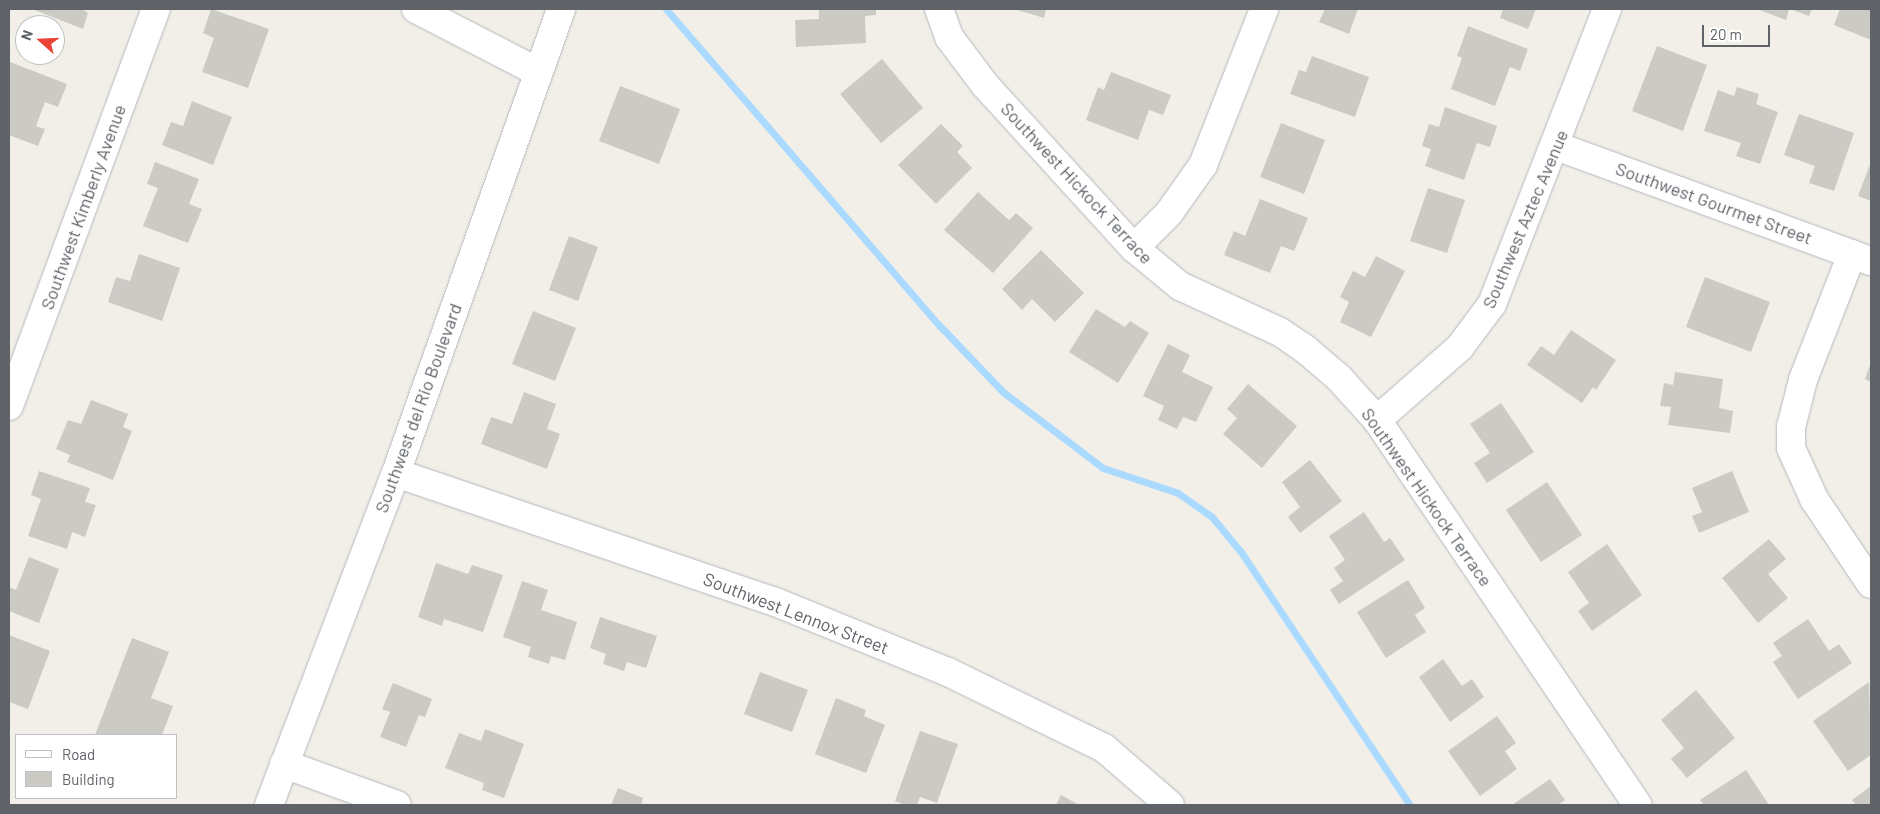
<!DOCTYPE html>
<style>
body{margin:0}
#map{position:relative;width:1880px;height:814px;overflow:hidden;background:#f1efe8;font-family:Barlow,sans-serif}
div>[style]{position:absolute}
.stream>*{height:7px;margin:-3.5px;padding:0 3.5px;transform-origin:3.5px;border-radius:3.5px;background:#aadaff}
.building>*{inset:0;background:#cccac5}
.roads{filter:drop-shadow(0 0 1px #b5b8bc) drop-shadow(0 0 1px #b5b8bc)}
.minor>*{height:28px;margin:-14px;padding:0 14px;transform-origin:14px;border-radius:14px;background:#fff}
span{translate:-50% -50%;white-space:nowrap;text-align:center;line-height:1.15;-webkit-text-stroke:5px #fff;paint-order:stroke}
.street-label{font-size:18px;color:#5f6368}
.frame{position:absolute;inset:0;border:10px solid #5f6368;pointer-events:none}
.legend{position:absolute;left:15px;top:734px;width:162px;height:65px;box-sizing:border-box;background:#fff;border:1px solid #bfc1c3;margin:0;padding:6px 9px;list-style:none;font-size:15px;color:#5f6368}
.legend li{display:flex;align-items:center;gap:10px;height:25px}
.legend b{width:25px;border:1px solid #bfc1c3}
.north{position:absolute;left:15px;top:15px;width:50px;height:50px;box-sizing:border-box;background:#fff;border:1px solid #bfc1c3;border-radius:50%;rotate:290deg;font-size:14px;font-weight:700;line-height:20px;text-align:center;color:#5f6368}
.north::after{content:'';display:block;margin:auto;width:18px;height:22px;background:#ea4335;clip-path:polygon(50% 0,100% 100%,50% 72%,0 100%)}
.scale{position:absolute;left:1702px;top:25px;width:68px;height:22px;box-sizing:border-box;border:2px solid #5f6368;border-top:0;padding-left:6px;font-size:15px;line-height:18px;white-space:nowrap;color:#5f6368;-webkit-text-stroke:4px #fff;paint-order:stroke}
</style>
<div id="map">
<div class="stream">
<div style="left:666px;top:9px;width:418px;rotate:49.2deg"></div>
<div style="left:939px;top:325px;width:93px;rotate:46.3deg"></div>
<div style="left:1003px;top:392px;width:126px;rotate:37.2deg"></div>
<div style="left:1103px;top:468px;width:79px;rotate:18.4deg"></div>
<div style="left:1178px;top:493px;width:42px;rotate:35.2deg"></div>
<div style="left:1212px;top:517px;width:45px;rotate:50.4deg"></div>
<div style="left:1241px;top:552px;width:304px;rotate:56.3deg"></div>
</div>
<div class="building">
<div style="clip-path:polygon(32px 9px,82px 9px,88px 13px,83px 29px)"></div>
<div style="clip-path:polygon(211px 9px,269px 29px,248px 88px,202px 72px,214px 38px,203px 33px)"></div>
<div style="clip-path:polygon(819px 9px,876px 9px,876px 15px,865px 16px,866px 43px,796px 47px,795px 20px,819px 19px)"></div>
<div style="clip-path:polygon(1014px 9px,1046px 9px,1044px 18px)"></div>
<div style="clip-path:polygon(1325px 9px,1358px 9px,1349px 34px,1319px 22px)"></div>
<div style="clip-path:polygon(1503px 9px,1536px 9px,1528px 29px,1500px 18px)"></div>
<div style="clip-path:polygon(1757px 9px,1789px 9px,1786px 20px)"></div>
<div style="clip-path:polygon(1790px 9px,1812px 9px,1809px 16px)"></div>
<div style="clip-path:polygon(1840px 9px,1871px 9px,1871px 40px,1834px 25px)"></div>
<div style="clip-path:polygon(1468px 26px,1528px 49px,1520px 71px,1510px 67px,1495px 106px,1451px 89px,1462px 58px,1457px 56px)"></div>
<div style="clip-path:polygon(1657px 46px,1707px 65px,1683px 131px,1632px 111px)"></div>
<div style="clip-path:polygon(1312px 56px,1369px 77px,1355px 117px,1290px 94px,1299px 70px,1306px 72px)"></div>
<div style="clip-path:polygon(882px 59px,923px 108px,881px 143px,840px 94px)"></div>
<div style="clip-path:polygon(10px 62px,67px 84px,58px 107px,45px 102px,36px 126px,45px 129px,38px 146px,9px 135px)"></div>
<div style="clip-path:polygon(1111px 72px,1171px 95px,1163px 115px,1149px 110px,1138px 140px,1086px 120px,1098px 87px,1104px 90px)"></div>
<div style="clip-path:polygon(620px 86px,680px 109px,659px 164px,599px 141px)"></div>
<div style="clip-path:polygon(1737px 87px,1759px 94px,1756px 104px,1778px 112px,1760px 164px,1736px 156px,1741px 143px,1704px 131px,1718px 90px,1734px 96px)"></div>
<div style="clip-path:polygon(192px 101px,232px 117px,213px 165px,162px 145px,171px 122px,183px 126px)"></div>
<div style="clip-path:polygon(1445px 107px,1497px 126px,1490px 147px,1477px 143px,1464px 180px,1425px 166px,1431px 149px,1422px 146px,1429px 124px,1439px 127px)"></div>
<div style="clip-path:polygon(1799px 114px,1854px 133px,1834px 191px,1809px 183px,1815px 166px,1784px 155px)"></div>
<div style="clip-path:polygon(1281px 123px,1325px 140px,1304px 194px,1260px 177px)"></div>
<div style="clip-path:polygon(941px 124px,963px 146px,957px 152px,972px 168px,936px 204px,898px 165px)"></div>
<div style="clip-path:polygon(155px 162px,199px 179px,189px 204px,202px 209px,188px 243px,143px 226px,158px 188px,147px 184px)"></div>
<div style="clip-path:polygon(1871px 162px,1871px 201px,1858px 196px)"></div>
<div style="clip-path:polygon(1428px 188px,1465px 200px,1447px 253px,1410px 241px)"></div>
<div style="clip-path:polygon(978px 192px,1009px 220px,1016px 213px,1033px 228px,993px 273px,944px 230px)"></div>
<div style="clip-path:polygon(1260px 199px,1308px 218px,1294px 251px,1281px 246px,1270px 273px,1224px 255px,1234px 231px,1245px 236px)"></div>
<div style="clip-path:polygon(569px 236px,598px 247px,578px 301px,549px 290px)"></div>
<div style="clip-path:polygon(1041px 250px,1084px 293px,1055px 322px,1032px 299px,1022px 310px,1002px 289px)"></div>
<div style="clip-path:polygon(139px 254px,180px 268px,162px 321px,108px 302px,116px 277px,130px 281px)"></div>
<div style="clip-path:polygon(1376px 256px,1405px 271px,1371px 337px,1340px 322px,1349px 302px,1340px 297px,1353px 271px,1365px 277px)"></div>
<div style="clip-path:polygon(1705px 277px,1770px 302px,1751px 352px,1686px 327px)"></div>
<div style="clip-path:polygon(1096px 309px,1125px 327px,1130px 321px,1149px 333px,1118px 383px,1069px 352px)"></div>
<div style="clip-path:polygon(533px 311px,576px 328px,555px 381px,512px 364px)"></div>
<div style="clip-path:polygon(1571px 330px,1616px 360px,1596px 390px,1593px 387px,1582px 403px,1527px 365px,1541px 346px,1554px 355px)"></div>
<div style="clip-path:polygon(1168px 344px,1190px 355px,1182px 372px,1213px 387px,1196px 422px,1183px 417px,1177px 429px,1158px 420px,1164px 406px,1143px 396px)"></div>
<div style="clip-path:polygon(1871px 362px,1871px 382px,1865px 379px)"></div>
<div style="clip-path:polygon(1675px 372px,1723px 379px,1719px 408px,1733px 411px,1730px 433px,1668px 425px,1671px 407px,1660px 406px,1664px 383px,1673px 385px)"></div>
<div style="clip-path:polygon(1248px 384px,1297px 426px,1262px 468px,1223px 434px,1237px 418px,1227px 409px)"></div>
<div style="clip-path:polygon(524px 392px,556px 404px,547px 429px,560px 434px,547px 469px,481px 444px,491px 417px,512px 424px)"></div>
<div style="clip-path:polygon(91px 400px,128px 414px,123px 427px,132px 431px,113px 480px,67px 462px,70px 455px,56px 449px,68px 420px,81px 424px)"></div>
<div style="clip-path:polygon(1501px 403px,1534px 452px,1487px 483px,1474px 463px,1490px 453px,1470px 424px)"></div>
<div style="clip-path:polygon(1310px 460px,1342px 501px,1300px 533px,1288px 517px,1300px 507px,1282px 482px)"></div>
<div style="clip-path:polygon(39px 471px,90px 488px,85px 502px,96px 505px,85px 537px,72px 532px,67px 549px,28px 536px,41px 499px,31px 495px)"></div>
<div style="clip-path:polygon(1732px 471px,1749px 512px,1699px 533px,1692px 516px,1702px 512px,1692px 488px)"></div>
<div style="clip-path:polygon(1547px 482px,1582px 535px,1541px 562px,1506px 510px)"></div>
<div style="clip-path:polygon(1364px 512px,1384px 542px,1390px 538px,1405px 560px,1339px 604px,1330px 590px,1343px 581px,1334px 568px,1345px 560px,1329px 536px)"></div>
<div style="clip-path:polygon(1769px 539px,1786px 559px,1768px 574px,1788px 598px,1758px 623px,1722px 578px)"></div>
<div style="clip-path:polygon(1607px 544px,1642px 595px,1592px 631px,1578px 611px,1589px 603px,1568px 572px)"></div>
<div style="clip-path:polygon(29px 557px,59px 569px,39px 623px,9px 611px,9px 587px,16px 590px)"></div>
<div style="clip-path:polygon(436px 563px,468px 574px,472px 565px,503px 575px,483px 632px,444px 619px,442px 626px,418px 617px)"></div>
<div style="clip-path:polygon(1408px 580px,1425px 608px,1415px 615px,1426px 632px,1386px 658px,1357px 612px)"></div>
<div style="clip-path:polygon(522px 581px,548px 590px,541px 610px,577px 622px,565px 660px,551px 656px,549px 664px,528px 657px,531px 647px,503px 637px)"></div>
<div style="clip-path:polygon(600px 617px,657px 636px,646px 668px,627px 662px,624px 671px,603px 664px,606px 654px,590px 648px)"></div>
<div style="clip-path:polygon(1808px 619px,1829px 651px,1839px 644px,1852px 663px,1798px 699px,1773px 662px,1782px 656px,1773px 643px)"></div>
<div style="clip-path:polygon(9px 635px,50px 651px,28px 709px,9px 702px)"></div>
<div style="clip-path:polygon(132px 638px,169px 652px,151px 698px,173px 706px,162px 735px,95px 735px)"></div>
<div style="clip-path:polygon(1443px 659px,1462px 686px,1472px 679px,1484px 697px,1450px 722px,1419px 677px)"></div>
<div style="clip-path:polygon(760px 672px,808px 690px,792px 732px,744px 714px)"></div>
<div style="clip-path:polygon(1869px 682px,1871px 755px,1848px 771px,1813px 721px)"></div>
<div style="clip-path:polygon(393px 683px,432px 699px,425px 717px,419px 715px,406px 747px,380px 737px,390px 712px,382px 709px)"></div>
<div style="clip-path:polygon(1696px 690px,1735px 738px,1687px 778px,1671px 759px,1684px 748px,1661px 720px)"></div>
<div style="clip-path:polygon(836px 698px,866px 710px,864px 716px,885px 725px,866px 773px,815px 754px)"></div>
<div style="clip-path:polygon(1497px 716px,1516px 743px,1505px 751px,1517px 769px,1480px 796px,1448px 751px)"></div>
<div style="clip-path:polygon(485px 729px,524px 744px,504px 798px,482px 790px,484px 783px,445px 768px,459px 733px,481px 741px)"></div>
<div style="clip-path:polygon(920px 731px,958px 744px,937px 803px,920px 797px,917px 805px,905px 805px,895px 801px)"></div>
<div style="clip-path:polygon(1746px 770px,1769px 805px,1704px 805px,1700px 800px)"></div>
<div style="clip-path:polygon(1550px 779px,1565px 800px,1558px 805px,1512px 805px)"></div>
<div style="clip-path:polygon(1871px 786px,1871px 805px,1856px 805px,1852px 800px)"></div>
<div style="clip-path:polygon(618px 788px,643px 798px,641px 805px,611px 805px)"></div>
<div style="clip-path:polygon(1061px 795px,1079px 805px,1056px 805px)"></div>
</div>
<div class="roads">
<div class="minor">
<div style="left:416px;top:9px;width:137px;rotate:27.3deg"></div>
<div style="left:939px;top:9px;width:30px;rotate:70deg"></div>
<div style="left:949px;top:37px;width:60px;rotate:53.1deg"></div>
<div style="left:985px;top:85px;width:221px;rotate:47.6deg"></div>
<div style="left:1134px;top:248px;width:60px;rotate:39.6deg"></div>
<div style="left:1180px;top:286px;width:110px;rotate:24.7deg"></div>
<div style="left:1280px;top:332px;width:30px;rotate:34deg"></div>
<div style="left:1305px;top:349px;width:45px;rotate:40.5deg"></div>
<div style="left:1339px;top:378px;width:57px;rotate:47.9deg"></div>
<div style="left:1377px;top:420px;width:465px;rotate:55.9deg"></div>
<div style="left:1556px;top:146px;width:335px;rotate:20.1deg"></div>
<div style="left:1134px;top:248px;width:49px;rotate:-45deg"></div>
<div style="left:1169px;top:213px;width:59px;rotate:-54.7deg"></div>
<div style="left:1203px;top:165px;width:168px;rotate:-68.6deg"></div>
<div style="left:1852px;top:254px;width:135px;rotate:111.3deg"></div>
<div style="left:1803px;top:380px;width:49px;rotate:104.3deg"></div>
<div style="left:1791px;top:427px;width:21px;rotate:90deg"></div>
<div style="left:1791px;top:448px;width:56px;rotate:65.7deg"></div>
<div style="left:1814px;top:499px;width:102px;rotate:56.2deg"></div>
<div style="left:9px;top:406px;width:423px;rotate:-69.7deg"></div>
<div style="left:1377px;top:420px;width:111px;rotate:-41.3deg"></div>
<div style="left:1460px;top:347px;width:54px;rotate:-53.3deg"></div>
<div style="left:1492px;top:304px;width:317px;rotate:-68.7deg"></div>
<div style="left:396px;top:473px;width:398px;rotate:18.8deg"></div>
<div style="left:773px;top:601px;width:189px;rotate:22.1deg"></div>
<div style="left:948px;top:672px;width:174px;rotate:26deg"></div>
<div style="left:1104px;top:748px;width:87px;rotate:40.8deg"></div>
<div style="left:284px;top:764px;width:120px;rotate:19.9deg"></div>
<div style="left:269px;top:805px;width:355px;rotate:-69.1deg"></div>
<div style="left:396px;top:473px;width:492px;rotate:-70.4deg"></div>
</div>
</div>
<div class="street-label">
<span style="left:1077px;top:183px;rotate:47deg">Southwest Hickock Terrace</span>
<span style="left:1714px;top:203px;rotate:20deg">Southwest Gourmet Street</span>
<span style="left:83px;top:207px;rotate:-70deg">Southwest Kimberly Avenue</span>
<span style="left:1525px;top:219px;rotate:-67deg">Southwest Aztec Avenue</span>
<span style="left:418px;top:408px;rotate:-70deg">Southwest del Rio Boulevard</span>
<span style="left:1427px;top:497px;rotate:55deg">Southwest Hickock Terrace</span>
<span style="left:796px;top:613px;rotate:21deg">Southwest Lennox Street</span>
</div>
<div class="frame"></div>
<ul class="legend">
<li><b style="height:6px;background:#fff"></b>Road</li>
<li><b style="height:14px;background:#cccac5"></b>Building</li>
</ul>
<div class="north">N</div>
<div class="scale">20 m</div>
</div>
